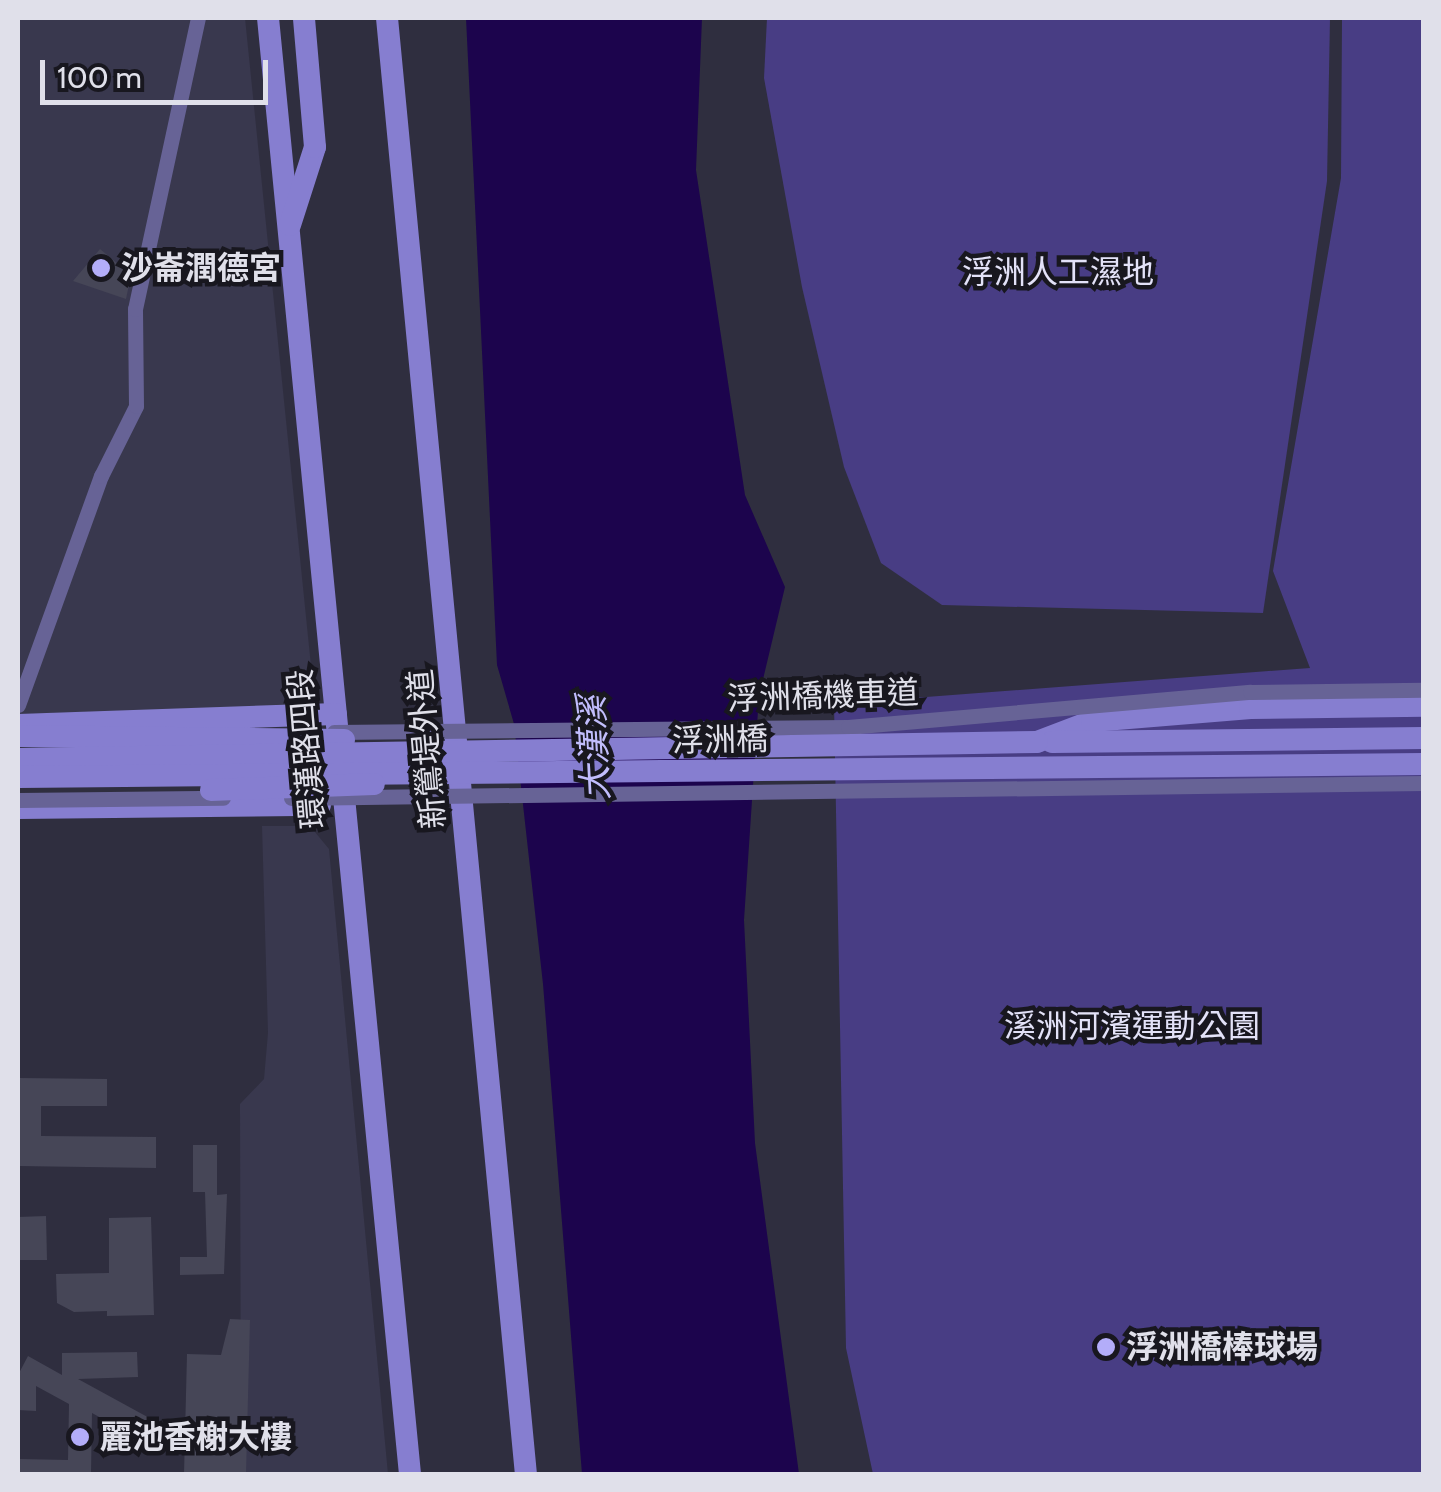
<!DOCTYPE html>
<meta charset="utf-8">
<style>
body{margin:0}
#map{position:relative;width:1441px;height:1492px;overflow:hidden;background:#2f2e3f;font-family:Cabin,"Noto Sans TC",sans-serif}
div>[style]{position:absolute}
.built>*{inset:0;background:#39384e}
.green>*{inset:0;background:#483d84}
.water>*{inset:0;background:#1c044d}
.building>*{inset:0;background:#464657}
.street>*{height:15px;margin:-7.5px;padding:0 7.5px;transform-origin:7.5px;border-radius:7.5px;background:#676396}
.secondary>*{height:22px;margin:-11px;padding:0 11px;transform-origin:11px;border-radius:11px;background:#867ed0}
.street-bridge>*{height:15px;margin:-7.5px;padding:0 7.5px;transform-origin:7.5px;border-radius:7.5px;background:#676396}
.secondary-bridge>*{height:22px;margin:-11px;padding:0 11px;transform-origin:11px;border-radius:11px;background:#867ed0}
.dots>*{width:28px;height:28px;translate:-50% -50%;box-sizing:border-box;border:5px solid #18171f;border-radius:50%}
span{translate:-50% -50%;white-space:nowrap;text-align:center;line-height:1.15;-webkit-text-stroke:9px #18171f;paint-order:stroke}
.poi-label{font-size:32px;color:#e0e0ea;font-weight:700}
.left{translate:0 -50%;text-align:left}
.park-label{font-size:32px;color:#e3e2f8}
.street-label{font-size:32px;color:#e0e0ea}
.water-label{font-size:35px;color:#c1bdfc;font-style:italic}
.frame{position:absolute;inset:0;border:20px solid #e0e0ea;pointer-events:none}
.scale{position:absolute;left:40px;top:60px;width:228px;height:45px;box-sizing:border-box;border:5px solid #e0e0ea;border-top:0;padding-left:12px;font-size:30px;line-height:35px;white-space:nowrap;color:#e0e0ea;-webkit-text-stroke:8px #18171f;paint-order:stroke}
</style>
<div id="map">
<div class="built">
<div style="clip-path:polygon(18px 18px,245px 18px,315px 705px,18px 714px)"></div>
<div style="clip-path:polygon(262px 826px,310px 826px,329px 849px,388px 1474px,241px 1474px,240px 1104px,264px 1079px,268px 1033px)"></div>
</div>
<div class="green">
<div style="clip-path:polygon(767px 18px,1330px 18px,1327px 181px,1263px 613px,942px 605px,881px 563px,844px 467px,802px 287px,764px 78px)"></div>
<div style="clip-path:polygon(1342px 18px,1423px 18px,1423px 1474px,873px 1474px,846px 1348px,834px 704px,1310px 668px,1273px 571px,1341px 178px)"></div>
</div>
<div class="water">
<div style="clip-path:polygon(466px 18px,702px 18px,696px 170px,745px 495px,785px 587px,759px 696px,744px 920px,755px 1143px,799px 1474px,582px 1474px,543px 984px,514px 724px,497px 665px)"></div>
</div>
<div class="building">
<div style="clip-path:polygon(100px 249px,131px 275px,126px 299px,73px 281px)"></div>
<div style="clip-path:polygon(18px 1078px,107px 1079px,107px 1106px,41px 1106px,41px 1136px,156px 1137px,156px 1168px,18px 1166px)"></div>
<div style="clip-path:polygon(193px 1145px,217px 1145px,217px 1195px,227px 1194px,224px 1274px,180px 1275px,180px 1257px,207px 1257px,205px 1192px,193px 1192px)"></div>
<div style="clip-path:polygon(46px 1216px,47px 1260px,18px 1260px,18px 1217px)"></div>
<div style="clip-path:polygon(151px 1217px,154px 1315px,107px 1316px,107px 1311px,74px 1312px,57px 1303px,56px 1274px,109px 1273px,109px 1218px)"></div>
<div style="clip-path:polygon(230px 1319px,250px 1320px,246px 1474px,184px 1474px,187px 1354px,221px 1355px)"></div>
<div style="clip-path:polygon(137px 1352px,138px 1377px,78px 1379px,164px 1426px,152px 1446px,92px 1413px,91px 1474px,18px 1474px,18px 1459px,68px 1460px,69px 1404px,36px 1386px,36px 1411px,18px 1410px,18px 1375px,28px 1356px,62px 1375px,62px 1353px)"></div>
</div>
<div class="street">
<div style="left:18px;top:705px;width:244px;rotate:-70.1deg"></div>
<div style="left:101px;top:476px;width:78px;rotate:-63.4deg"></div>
<div style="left:136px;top:406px;width:97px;rotate:-90.6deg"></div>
<div style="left:135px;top:309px;width:298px;rotate:-77.8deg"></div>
</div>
<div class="secondary">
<div style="left:268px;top:18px;width:1463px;rotate:84.43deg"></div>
<div style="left:387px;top:18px;width:1463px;rotate:84.55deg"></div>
<div style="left:290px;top:225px;width:82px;rotate:-72.2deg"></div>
<div style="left:315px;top:147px;width:129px;rotate:-94.9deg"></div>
<div style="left:18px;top:725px;width:318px;rotate:-2deg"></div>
<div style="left:1037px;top:742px;width:59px;rotate:-20.9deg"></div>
<div style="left:1092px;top:721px;width:159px;rotate:-4.7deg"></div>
<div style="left:1250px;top:708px;width:174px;rotate:-0.7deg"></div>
<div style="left:1052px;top:742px;width:372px;rotate:-0.6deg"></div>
<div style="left:18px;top:808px;width:302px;rotate:-0.6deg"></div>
</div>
<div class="street-bridge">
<div style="left:334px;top:732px;width:514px;rotate:-0.56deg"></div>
<div style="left:848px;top:727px;width:404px;rotate:-5deg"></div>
<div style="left:1250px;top:692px;width:174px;rotate:-0.7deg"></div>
<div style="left:291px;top:798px;width:1133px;rotate:-0.76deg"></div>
<div style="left:18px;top:800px;width:205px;rotate:-0.6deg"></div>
</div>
<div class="secondary-bridge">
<div style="left:18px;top:736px;width:326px;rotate:0.7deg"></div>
<div style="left:18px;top:759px;width:1019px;rotate:-0.96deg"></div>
<div style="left:18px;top:777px;width:1406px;rotate:-0.53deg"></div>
<div style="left:211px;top:790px;width:163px;rotate:-2.1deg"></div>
</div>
<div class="dots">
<div style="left:101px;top:268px;background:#b3adf9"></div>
<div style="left:1106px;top:1347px;background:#b3adf9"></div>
<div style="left:80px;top:1437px;background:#b3adf9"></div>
</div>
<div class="poi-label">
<span class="left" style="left:121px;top:268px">沙崙潤德宮</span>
<span class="left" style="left:1126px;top:1347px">浮洲橋棒球場</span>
<span class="left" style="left:100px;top:1437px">麗池香榭大樓</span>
</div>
<div class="park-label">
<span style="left:1058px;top:272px">浮洲人工濕地</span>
<span style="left:1132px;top:1026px">溪洲河濱運動公園</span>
</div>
<div class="street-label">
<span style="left:823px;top:696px;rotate:-2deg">浮洲橋機車道</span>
<span style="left:720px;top:740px;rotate:-1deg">浮洲橋</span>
<span style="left:307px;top:749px;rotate:-95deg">環漢路四段</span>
<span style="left:427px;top:749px;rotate:-95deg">新鶯堤外道</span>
</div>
<div class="water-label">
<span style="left:594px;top:748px;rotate:-93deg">大漢溪</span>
</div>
<div class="frame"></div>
<div class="scale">100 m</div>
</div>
